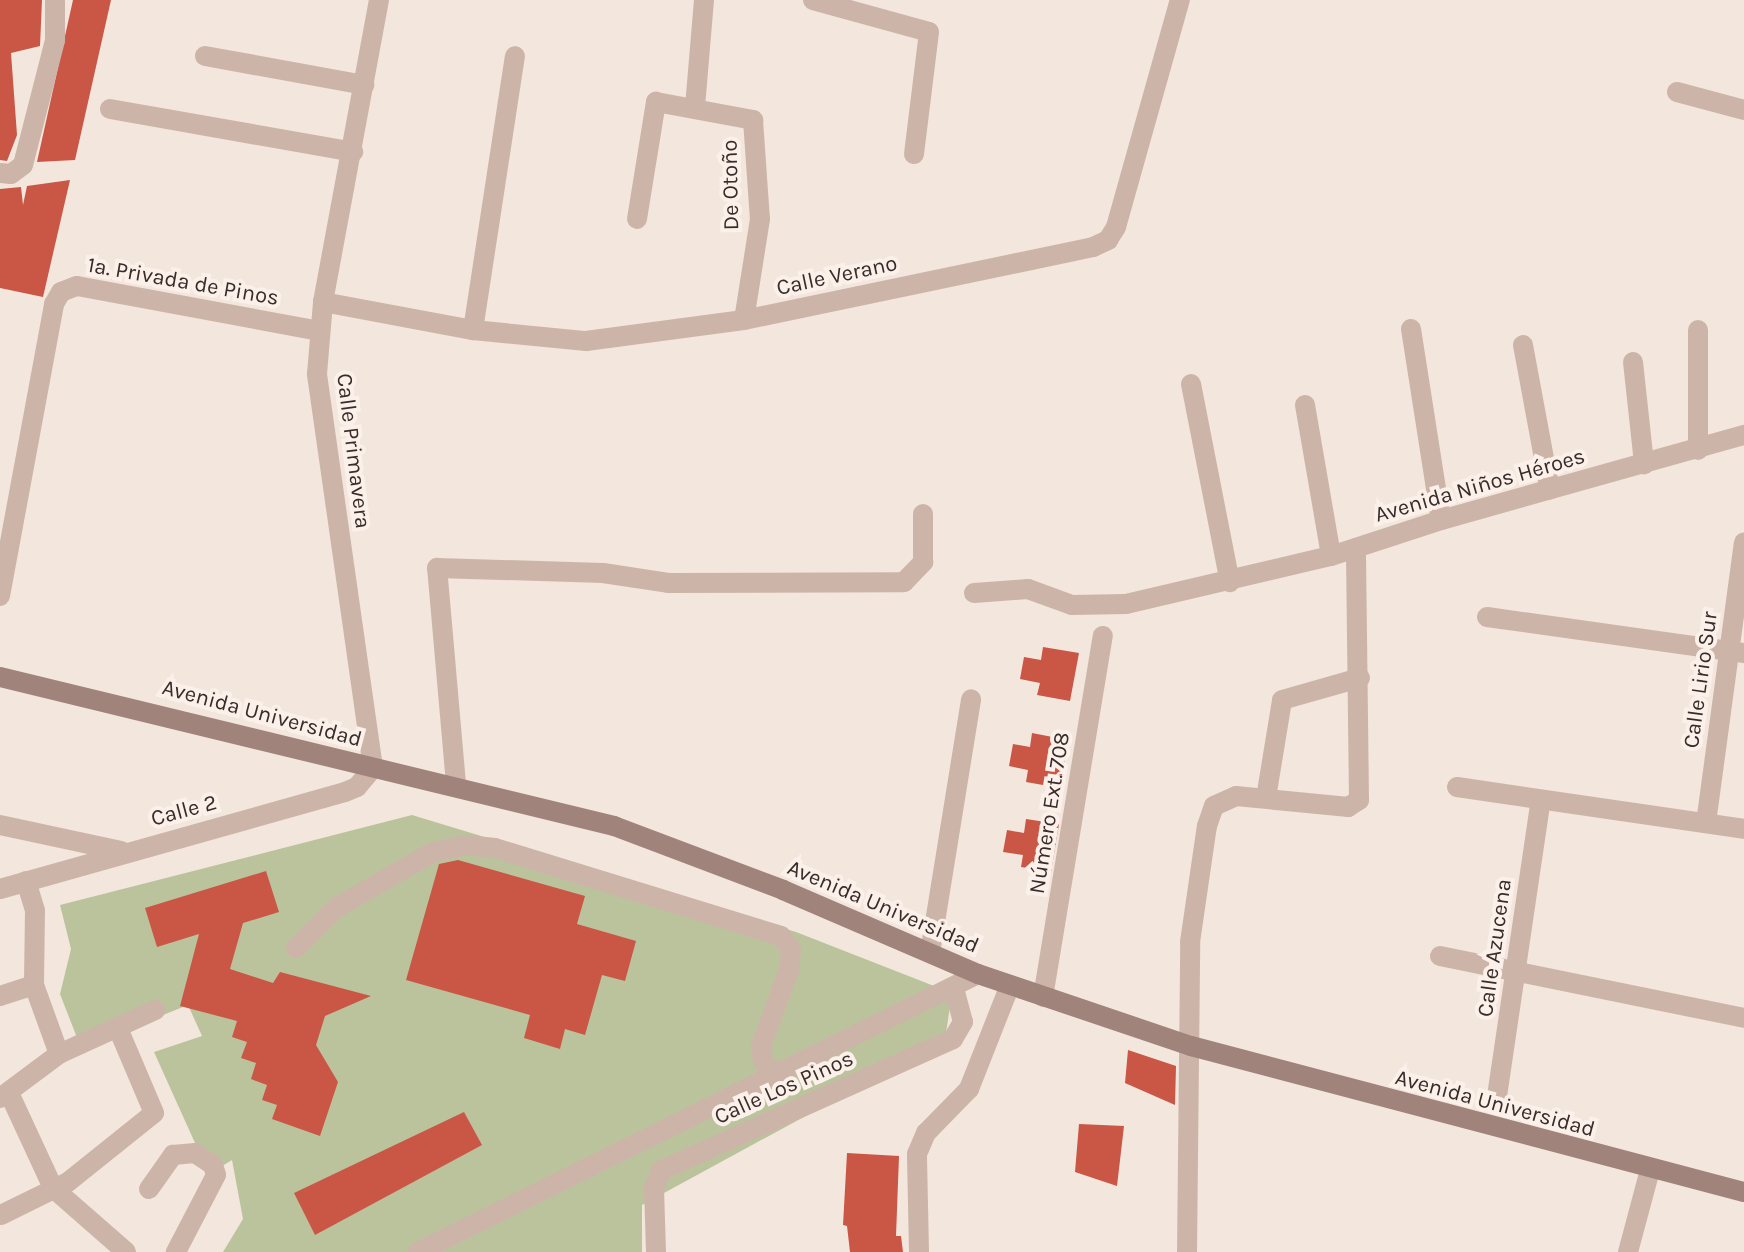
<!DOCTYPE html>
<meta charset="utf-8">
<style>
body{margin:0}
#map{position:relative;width:1744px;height:1252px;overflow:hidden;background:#f3e6dd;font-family:Karla,sans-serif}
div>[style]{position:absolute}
.green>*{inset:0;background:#bbc39c}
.building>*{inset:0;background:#ca5645}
.street>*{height:20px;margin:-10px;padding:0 10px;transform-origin:10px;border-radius:10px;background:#ccb5a8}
.secondary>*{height:20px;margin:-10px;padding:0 10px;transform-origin:10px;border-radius:10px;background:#a0837a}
span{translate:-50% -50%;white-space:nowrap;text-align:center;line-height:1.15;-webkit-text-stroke:8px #fbf1ea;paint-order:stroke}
.street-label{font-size:22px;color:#392c29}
</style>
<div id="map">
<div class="green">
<div style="clip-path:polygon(412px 815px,796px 932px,952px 993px,945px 1040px,642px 1205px,642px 1252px,223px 1252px,243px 1219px,232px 1160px,209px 1174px,154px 1052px,202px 1036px,188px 1005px,81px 1048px,60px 994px,71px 949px,60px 905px)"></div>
</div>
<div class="building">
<div style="clip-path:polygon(0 0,42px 0,40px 46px,11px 53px,17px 135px,7px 161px,0 160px)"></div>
<div style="clip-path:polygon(73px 0,111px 0,75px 160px,37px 162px)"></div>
<div style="clip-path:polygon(70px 180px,43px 297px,0 288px,0 189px,21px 187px,23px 205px,27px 186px)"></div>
<div style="clip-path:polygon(1043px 647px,1079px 653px,1070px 701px,1037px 695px,1040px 683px,1020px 679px,1024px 657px,1041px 660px)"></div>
<div style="clip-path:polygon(1032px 733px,1068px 740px,1060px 788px,1026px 782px,1028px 770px,1009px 766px,1013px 744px,1030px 747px)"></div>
<div style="clip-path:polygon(1026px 819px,1059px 824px,1051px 872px,1021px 867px,1023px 855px,1003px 852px,1007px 830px,1024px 833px)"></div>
<div style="clip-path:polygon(458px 860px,585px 896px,577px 924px,636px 941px,625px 981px,602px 975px,585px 1035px,565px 1029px,560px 1049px,524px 1038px,530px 1015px,406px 980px,439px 864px)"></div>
<div style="clip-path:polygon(266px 871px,279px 912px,243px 923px,230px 969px,273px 983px,280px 972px,371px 996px,325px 1016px,316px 1045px,338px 1082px,320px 1136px,272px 1119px,277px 1105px,262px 1100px,267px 1085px,251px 1079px,256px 1063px,241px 1058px,247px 1042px,232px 1037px,237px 1021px,180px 1006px,199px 934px,157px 947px,145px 908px)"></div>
<div style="clip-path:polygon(1128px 1050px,1176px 1066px,1175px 1105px,1125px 1083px)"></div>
<div style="clip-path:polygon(464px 1112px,482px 1145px,315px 1235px,294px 1193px)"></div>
<div style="clip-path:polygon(1079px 1124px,1124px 1126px,1117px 1186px,1075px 1172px)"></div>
<div style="clip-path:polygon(847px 1153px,899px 1156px,896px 1236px,901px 1236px,903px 1252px,850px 1252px,847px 1226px,843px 1225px)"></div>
</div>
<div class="street">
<div style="left:813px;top:0;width:120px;rotate:15.4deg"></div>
<div style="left:929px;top:32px;width:123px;rotate:97deg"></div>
<div style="left:205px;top:56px;width:162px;rotate:10.3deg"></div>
<div style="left:1677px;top:92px;width:69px;rotate:15deg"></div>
<div style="left:695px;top:107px;width:107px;rotate:-85.2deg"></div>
<div style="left:110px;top:109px;width:247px;rotate:10deg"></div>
<div style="left:0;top:173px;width:11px;rotate:5deg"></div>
<div style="left:11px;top:174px;width:15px;rotate:-37deg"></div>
<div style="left:23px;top:165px;width:129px;rotate:-75.6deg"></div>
<div style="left:55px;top:40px;width:40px;rotate:-90deg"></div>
<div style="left:637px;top:219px;width:119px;rotate:-80.8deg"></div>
<div style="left:656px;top:102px;width:99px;rotate:10.5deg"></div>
<div style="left:753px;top:120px;width:99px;rotate:86deg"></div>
<div style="left:760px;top:219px;width:102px;rotate:99deg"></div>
<div style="left:323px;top:302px;width:153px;rotate:10.6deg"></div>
<div style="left:473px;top:330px;width:114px;rotate:5.6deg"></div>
<div style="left:586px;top:341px;width:159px;rotate:-7.6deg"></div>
<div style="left:744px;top:320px;width:357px;rotate:-11.8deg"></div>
<div style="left:1093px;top:247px;width:17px;rotate:-25deg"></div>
<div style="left:1108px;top:240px;width:15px;rotate:-58deg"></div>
<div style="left:1116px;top:227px;width:236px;rotate:-74.3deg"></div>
<div style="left:1411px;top:329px;width:193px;rotate:81.1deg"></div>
<div style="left:473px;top:330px;width:277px;rotate:-81.3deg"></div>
<div style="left:1698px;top:330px;width:120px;rotate:90deg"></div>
<div style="left:1523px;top:345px;width:147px;rotate:79.5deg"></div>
<div style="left:1633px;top:362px;width:103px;rotate:83.8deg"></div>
<div style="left:1191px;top:384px;width:202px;rotate:78.9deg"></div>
<div style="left:1305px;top:405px;width:153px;rotate:80.2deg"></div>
<div style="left:974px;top:593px;width:54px;rotate:-4.2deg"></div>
<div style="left:1028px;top:589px;width:47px;rotate:20deg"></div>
<div style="left:1072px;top:605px;width:54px;rotate:-1.1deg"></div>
<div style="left:1126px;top:604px;width:211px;rotate:-13.2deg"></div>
<div style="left:1331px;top:556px;width:116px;rotate:-18.1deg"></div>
<div style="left:1441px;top:520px;width:315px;rotate:-15.7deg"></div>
<div style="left:0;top:596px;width:297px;rotate:-79.5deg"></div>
<div style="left:54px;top:304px;width:14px;rotate:-60deg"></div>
<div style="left:61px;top:292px;width:17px;rotate:-21deg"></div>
<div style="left:77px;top:286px;width:246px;rotate:10.5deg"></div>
<div style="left:1487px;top:617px;width:260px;rotate:8deg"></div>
<div style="left:456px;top:784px;width:217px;rotate:-95deg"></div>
<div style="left:437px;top:568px;width:166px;rotate:1.7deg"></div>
<div style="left:603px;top:573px;width:66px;rotate:8.7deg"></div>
<div style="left:668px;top:583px;width:236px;rotate:-0.2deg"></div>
<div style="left:904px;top:582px;width:28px;rotate:-46deg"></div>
<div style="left:923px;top:562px;width:48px;rotate:-90deg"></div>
<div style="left:1457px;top:787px;width:290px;rotate:8.3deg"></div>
<div style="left:1266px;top:798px;width:99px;rotate:-80.7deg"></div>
<div style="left:1282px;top:700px;width:81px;rotate:-15.8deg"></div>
<div style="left:1706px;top:823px;width:283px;rotate:-82.3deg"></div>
<div style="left:0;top:825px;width:124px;rotate:12.1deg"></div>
<div style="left:26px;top:881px;width:31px;rotate:73deg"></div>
<div style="left:35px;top:911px;width:74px;rotate:90.8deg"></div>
<div style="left:34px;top:985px;width:73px;rotate:70.1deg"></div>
<div style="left:0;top:889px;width:358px;rotate:-15.7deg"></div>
<div style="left:345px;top:792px;width:13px;rotate:-23deg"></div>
<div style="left:357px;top:787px;width:25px;rotate:-50deg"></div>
<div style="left:373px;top:768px;width:398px;rotate:-98.1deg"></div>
<div style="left:317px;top:374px;width:72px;rotate:-85.2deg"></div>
<div style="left:323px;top:302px;width:307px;rotate:-79.5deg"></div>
<div style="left:296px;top:948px;width:57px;rotate:-45deg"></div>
<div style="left:336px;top:908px;width:112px;rotate:-30deg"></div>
<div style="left:433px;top:852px;width:34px;rotate:-12deg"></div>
<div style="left:466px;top:845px;width:29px;rotate:6deg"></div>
<div style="left:495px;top:848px;width:299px;rotate:17.1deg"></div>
<div style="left:781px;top:936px;width:16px;rotate:52deg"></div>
<div style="left:791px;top:949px;width:21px;rotate:95deg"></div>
<div style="left:789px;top:970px;width:81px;rotate:110.2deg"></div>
<div style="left:761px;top:1046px;width:15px;rotate:82deg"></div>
<div style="left:763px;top:1061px;width:16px;rotate:50deg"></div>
<div style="left:930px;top:953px;width:257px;rotate:-80.8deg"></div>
<div style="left:1440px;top:956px;width:310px;rotate:11.5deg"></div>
<div style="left:0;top:996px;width:36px;rotate:-18deg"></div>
<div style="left:1043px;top:997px;width:366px;rotate:-80.6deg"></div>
<div style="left:9px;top:1093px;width:105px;rotate:65.1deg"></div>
<div style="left:53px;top:1188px;width:97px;rotate:41.2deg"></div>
<div style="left:0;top:1098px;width:74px;rotate:-36.7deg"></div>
<div style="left:59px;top:1054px;width:106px;rotate:-24.6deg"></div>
<div style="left:1496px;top:1103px;width:306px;rotate:-81.6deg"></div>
<div style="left:149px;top:1189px;width:42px;rotate:-54.8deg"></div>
<div style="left:173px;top:1155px;width:22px;rotate:-5deg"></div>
<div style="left:195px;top:1153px;width:22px;rotate:34deg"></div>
<div style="left:213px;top:1165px;width:10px;rotate:73deg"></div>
<div style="left:216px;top:1175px;width:87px;rotate:117.5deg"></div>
<div style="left:1px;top:1215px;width:75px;rotate:-26.2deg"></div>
<div style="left:68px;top:1182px;width:110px;rotate:-38.7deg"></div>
<div style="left:154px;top:1113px;width:92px;rotate:-113deg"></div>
<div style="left:418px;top:1252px;width:625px;rotate:-26.4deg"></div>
<div style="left:656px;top:1252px;width:65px;rotate:-91.8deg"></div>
<div style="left:654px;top:1187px;width:19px;rotate:-65deg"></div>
<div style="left:662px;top:1170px;width:319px;rotate:-24.2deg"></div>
<div style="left:953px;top:1039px;width:20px;rotate:-60deg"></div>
<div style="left:963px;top:1022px;width:34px;rotate:-105deg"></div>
<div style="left:919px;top:1252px;width:98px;rotate:-91.2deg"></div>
<div style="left:917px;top:1154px;width:23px;rotate:-67deg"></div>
<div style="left:926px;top:1133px;width:62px;rotate:-45.7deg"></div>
<div style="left:969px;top:1089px;width:112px;rotate:-68.5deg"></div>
<div style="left:1187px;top:1252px;width:310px;rotate:-89.4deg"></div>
<div style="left:1190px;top:942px;width:117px;rotate:-81.7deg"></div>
<div style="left:1207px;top:826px;width:21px;rotate:-71deg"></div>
<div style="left:1214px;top:806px;width:24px;rotate:-24deg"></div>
<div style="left:1236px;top:796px;width:113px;rotate:5.6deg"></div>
<div style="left:1348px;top:807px;width:13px;rotate:-32deg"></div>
<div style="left:1359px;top:800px;width:252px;rotate:-90.7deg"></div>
<div style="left:1628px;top:1252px;width:85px;rotate:-75deg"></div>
</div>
<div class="secondary">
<div style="left:0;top:677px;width:632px;rotate:13.64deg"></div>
<div style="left:614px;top:826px;width:181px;rotate:20.7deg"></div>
<div style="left:783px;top:890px;width:212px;rotate:23.3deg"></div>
<div style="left:978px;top:974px;width:225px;rotate:18.7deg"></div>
<div style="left:1191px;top:1046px;width:572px;rotate:14.79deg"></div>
</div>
<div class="street-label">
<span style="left:731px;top:185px;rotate:-91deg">De Otoño</span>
<span style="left:837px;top:276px;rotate:-12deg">Calle Verano</span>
<span style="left:183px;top:282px;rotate:10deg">1a. Privada de Pinos</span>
<span style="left:353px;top:451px;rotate:83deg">Calle Primavera</span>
<span style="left:1480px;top:486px;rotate:-16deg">Avenida Niños Héroes</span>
<span style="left:1701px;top:680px;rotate:-82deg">Calle Lirio Sur</span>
<span style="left:262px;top:714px;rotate:15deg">Avenida Universidad</span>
<span style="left:184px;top:811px;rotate:-15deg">Calle 2</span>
<span style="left:1050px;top:813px;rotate:-81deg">Número Ext. 708</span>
<span style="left:883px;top:907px;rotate:23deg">Avenida Universidad</span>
<span style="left:1495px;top:948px;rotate:-82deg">Calle Azucena</span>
<span style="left:784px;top:1088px;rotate:-24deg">Calle Los Pinos</span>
<span style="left:1495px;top:1104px;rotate:15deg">Avenida Universidad</span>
</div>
</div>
